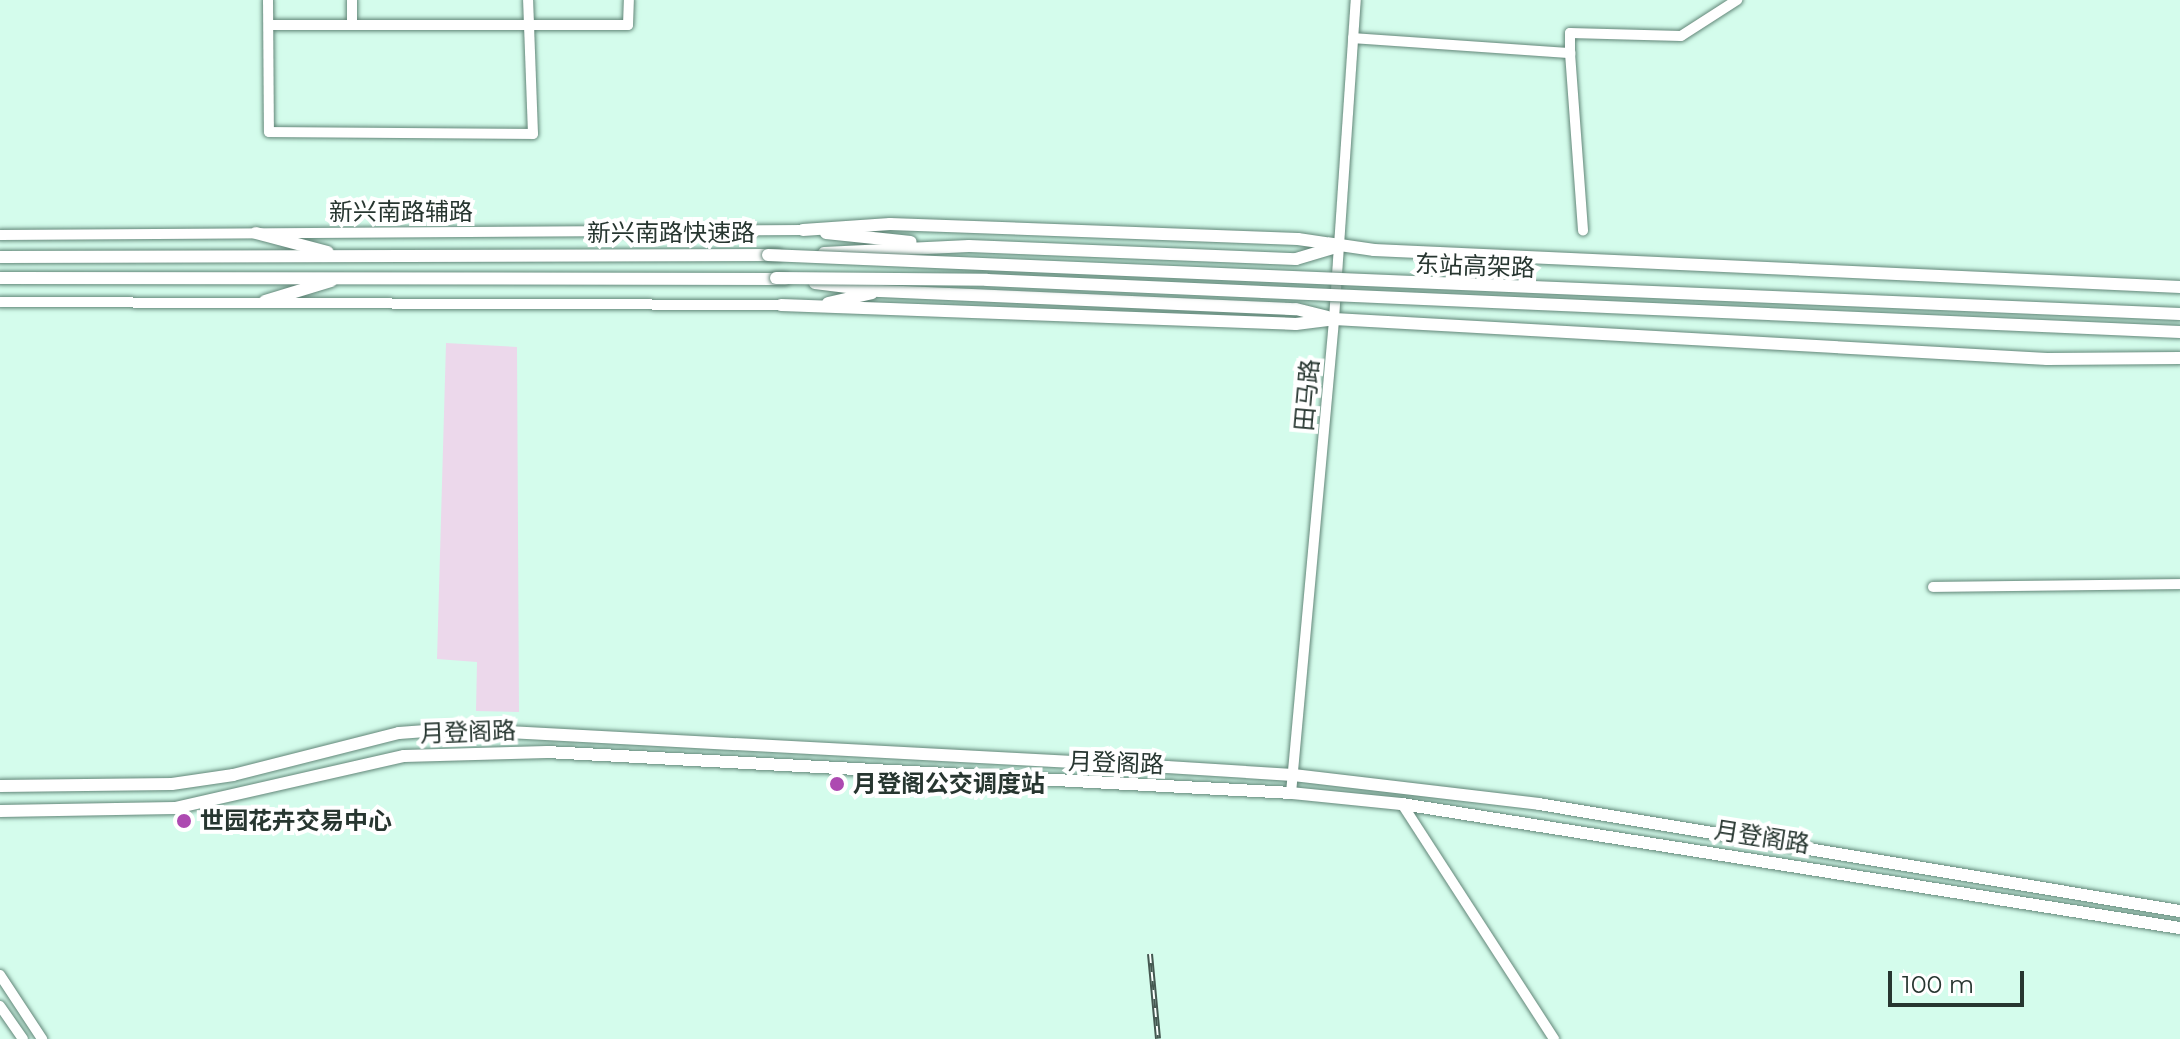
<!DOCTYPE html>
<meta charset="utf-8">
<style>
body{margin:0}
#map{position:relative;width:2180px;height:1039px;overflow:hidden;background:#d4fcec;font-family:Montserrat,"Noto Sans SC",sans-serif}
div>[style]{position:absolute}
.green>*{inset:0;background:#ecd8eb}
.roads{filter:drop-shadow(0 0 2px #628678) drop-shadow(0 0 2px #628678)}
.minor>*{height:10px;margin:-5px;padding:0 5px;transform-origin:5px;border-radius:5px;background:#fff}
.major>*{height:12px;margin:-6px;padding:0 6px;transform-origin:6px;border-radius:6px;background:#fff}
.rail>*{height:6px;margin-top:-3px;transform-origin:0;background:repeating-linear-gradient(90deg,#fff 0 9px,#455851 0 18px);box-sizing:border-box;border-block:2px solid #455851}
.bridges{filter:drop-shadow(0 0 2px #628678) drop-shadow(0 0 2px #628678)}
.major-bridge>*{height:12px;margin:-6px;padding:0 6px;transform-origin:6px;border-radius:6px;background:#fff}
.dots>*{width:22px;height:22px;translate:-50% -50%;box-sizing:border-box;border:4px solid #fff;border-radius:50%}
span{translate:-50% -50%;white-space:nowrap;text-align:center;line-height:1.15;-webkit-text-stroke:8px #fff;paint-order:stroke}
.street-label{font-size:24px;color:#273630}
.poi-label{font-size:24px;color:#273630;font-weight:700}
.left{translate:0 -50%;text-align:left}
.scale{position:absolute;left:1888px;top:971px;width:136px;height:36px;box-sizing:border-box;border:4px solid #273630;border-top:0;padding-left:10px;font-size:24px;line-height:28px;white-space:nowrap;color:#273630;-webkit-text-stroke:6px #fff;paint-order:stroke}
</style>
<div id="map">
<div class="green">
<div style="clip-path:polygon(446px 343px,517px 347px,519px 712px,476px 711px,477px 662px,437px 659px)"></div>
</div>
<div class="roads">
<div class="minor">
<div style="left:268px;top:0;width:132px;rotate:89.6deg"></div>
<div style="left:269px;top:132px;width:264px;rotate:0.4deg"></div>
<div style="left:533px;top:134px;width:134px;rotate:-92.1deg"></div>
<div style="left:269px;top:25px;width:359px"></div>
<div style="left:628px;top:25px;width:25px;rotate:-88deg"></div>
<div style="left:352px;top:25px;width:25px;rotate:-90deg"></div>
<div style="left:1353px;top:38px;width:218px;rotate:4deg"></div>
<div style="left:1570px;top:53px;width:178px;rotate:85.8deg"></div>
<div style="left:1570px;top:53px;width:20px;rotate:-90deg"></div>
<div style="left:1570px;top:33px;width:111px;rotate:1.5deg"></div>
<div style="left:1681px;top:36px;width:67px;rotate:-32.7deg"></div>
<div style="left:0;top:235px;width:803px;rotate:-0.36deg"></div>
<div style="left:0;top:302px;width:781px;rotate:0.22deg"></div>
<div style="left:1933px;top:587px;width:247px;rotate:-0.7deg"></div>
<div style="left:1291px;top:793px;width:476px;rotate:-84.8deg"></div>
<div style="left:1334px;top:319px;width:320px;rotate:-86.1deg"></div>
<div style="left:1402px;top:804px;width:280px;rotate:57.1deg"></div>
<div style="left:0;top:975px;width:77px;rotate:56.7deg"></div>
<div style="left:0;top:1006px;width:40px;rotate:55.1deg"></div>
</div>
<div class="major">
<div style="left:803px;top:230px;width:87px;rotate:-3.9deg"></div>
<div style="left:890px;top:224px;width:408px;rotate:2.1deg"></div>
<div style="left:1298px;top:239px;width:77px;rotate:8.2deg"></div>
<div style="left:1374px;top:250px;width:807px;rotate:2.63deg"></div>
<div style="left:256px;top:233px;width:74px;rotate:14.8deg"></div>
<div style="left:826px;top:233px;width:85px;rotate:6deg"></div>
<div style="left:824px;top:253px;width:145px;rotate:-2.8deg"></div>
<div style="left:969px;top:246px;width:327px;rotate:2.3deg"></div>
<div style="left:1296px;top:259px;width:42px;rotate:-16.7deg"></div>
<div style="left:0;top:257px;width:778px;rotate:-0.15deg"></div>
<div style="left:0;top:278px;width:785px;rotate:0.07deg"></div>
<div style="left:815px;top:283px;width:65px;rotate:7deg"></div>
<div style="left:880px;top:291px;width:416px;rotate:2.5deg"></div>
<div style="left:1296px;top:309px;width:32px;rotate:14deg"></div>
<div style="left:265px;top:301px;width:69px;rotate:-16.9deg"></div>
<div style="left:828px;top:303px;width:45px;rotate:-12.8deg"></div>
<div style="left:781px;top:305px;width:515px;rotate:2.11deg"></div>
<div style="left:1296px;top:324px;width:38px;rotate:-7deg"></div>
<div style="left:1334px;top:319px;width:714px;rotate:3.21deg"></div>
<div style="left:2047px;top:359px;width:133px;rotate:-0.4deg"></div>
<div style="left:0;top:786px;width:172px;rotate:-0.7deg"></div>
<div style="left:172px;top:784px;width:62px;rotate:-8.4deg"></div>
<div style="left:233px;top:775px;width:171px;rotate:-14.2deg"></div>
<div style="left:399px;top:733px;width:53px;rotate:-4.3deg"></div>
<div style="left:452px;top:729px;width:716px;rotate:3.04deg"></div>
<div style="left:1167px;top:767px;width:126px;rotate:3.6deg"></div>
<div style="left:1293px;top:775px;width:248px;rotate:6.7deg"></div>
<div style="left:1539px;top:804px;width:650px;rotate:9.48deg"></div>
<div style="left:0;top:811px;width:175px;rotate:-1deg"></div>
<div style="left:175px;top:808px;width:235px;rotate:-12.8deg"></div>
<div style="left:404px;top:756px;width:143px;rotate:-1.6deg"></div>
<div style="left:547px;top:752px;width:745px;rotate:3.15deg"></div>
<div style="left:1291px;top:793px;width:112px;rotate:5.7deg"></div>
<div style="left:1402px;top:804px;width:788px;rotate:9.06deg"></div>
</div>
</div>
<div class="rail">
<div style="left:1150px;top:954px;width:85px;rotate:84.6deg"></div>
</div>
<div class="bridges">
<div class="major-bridge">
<div style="left:768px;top:255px;width:1413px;rotate:2.39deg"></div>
<div style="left:776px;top:278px;width:211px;rotate:0.5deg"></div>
<div style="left:987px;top:280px;width:1194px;rotate:2.5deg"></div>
</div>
</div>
<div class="dots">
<div style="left:837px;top:784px;background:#ad4ab1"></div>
<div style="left:184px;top:821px;background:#ad4ab1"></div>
</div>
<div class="street-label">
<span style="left:401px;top:212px">新兴南路辅路</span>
<span style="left:671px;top:233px">新兴南路快速路</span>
<span style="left:1475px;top:266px;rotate:2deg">东站高架路</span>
<span style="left:1307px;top:395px;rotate:-85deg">田马路</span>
<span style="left:468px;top:732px;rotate:-2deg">月登阁路</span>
<span style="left:1116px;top:763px;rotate:2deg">月登阁路</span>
<span style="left:1762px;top:837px;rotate:9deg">月登阁路</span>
</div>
<div class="poi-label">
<span class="left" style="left:853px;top:784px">月登阁公交调度站</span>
<span class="left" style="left:200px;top:821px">世园花卉交易中心</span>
</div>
<div class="scale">100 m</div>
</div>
